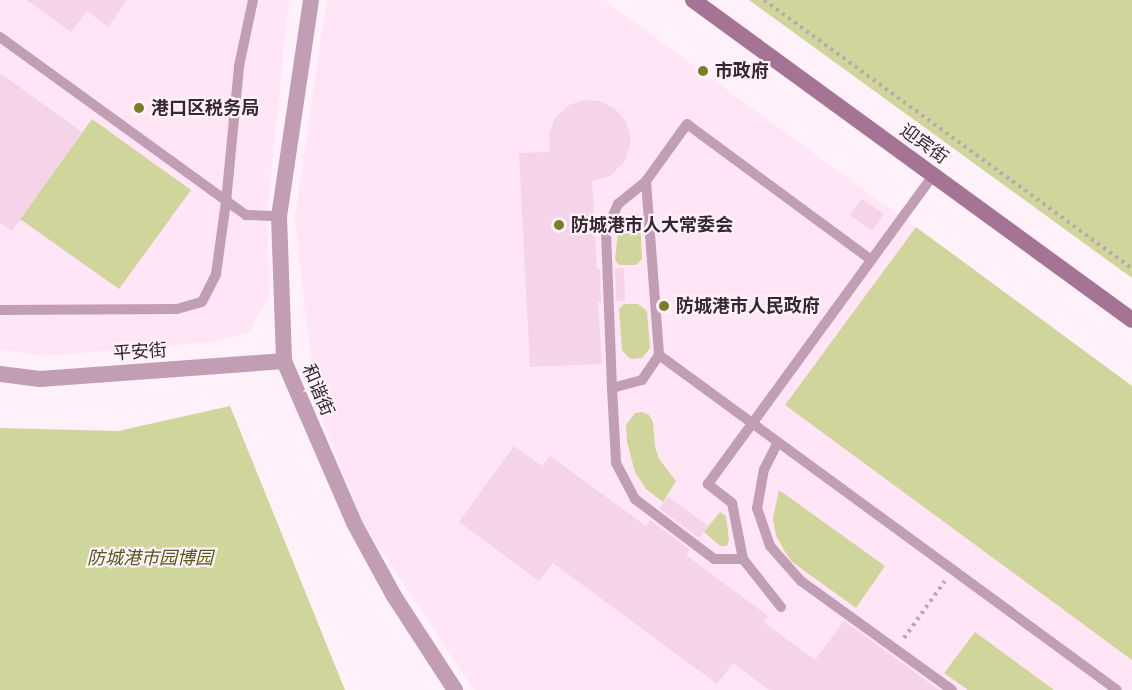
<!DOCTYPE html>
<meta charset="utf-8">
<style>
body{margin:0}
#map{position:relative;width:1132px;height:690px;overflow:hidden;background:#fff1f9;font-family:"Times New Roman","Noto Sans SC",serif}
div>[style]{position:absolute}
.built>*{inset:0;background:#ffe5f5}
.green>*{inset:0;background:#d0d59b}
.building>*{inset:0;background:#f5d3e8}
.path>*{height:4px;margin-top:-2px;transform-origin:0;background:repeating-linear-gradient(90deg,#b7a9b1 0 3px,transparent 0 7.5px)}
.service>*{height:10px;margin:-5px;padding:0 5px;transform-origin:5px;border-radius:5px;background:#c19eb4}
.minor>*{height:16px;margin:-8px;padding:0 8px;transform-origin:8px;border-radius:8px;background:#c19eb4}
.secondary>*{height:16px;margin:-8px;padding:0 8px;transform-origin:8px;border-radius:8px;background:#a57394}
.dots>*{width:16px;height:16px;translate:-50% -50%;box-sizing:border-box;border:3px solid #fff1f9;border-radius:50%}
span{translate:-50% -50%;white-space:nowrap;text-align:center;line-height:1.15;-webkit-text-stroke:4.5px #fff1f9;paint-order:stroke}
.poi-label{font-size:18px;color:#352830;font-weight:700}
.left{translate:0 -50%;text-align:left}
.street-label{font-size:18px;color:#352830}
.park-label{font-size:18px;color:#565919;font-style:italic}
</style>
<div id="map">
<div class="built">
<div style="clip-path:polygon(0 0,289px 0,267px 215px,269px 297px,249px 332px,214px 342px,45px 356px,0 350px)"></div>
<div style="clip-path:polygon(329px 0,604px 0,1132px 386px,1132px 690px,474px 690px,361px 520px,316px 403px,295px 218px,325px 10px)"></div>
</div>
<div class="green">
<div style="clip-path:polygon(749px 0,1132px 0,1132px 278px)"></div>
<div style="clip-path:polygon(92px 119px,191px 190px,119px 289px,20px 219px)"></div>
<div style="clip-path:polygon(631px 213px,636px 213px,640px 217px,642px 259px,636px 265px,619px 265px,615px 260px,618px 231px)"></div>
<div style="clip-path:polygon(916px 227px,1132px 386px,1132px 660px,785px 405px)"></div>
<div style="clip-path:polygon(624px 304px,638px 304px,647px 311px,650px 348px,642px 358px,630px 359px,622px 350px,619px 309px)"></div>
<div style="clip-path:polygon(230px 406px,345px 690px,0 690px,0 428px,118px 431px)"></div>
<div style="clip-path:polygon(642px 412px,649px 415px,653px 422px,655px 446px,659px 459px,676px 481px,663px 502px,646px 489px,635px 472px,627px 442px,626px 425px,635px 413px)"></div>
<div style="clip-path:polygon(779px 490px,885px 566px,856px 608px,791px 561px,784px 550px,776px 536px,773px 518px)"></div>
<div style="clip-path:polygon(720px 512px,726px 516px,729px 540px,727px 546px,720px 546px,704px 532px)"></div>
<div style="clip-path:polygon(975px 632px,1054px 690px,968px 690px,944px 673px)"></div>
</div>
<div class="building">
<div style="clip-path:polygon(27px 0,127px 0,108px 27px,87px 11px,71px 32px)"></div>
<div style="clip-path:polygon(0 73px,82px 132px,12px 231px,0 223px)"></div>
<div style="clip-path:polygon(584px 100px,599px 101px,614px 108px,625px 120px,630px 134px,630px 145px,625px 161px,610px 176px,592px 181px,597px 270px,600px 269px,601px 302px,598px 302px,602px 364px,530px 367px,519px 153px,550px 152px,549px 134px,555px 118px,569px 105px)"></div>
<div style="clip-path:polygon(862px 199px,884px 214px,872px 231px,850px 215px)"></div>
<div style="clip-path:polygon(624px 268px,625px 301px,616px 301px,615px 269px)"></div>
<div style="clip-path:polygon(514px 446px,542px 466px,550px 456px,646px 526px,650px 520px,690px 550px,686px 555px,768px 616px,763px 622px,815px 660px,844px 621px,939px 690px,769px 690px,733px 663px,717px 684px,553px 563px,539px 581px,459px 522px)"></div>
<div style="clip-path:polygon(668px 497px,708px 526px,699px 538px,659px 508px)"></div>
</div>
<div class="path">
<div style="left:764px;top:0;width:455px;rotate:36.1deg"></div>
<div style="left:904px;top:638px;width:70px;rotate:-54.3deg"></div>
</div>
<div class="service">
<div style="left:0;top:37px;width:304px;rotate:35.9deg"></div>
<div style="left:246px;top:215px;width:33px;rotate:2deg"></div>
<div style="left:870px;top:259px;width:227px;rotate:-143.6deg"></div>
<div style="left:687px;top:124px;width:70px;rotate:125.7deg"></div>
<div style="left:646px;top:181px;width:174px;rotate:85.7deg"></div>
<div style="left:659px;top:355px;width:567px;rotate:36.18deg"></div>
<div style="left:0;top:310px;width:177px;rotate:-0.3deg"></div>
<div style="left:177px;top:309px;width:26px;rotate:-16deg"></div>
<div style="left:202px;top:302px;width:31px;rotate:-63deg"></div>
<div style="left:216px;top:274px;width:73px;rotate:-82.1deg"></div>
<div style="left:226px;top:202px;width:137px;rotate:-84.5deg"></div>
<div style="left:239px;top:66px;width:67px;rotate:-78deg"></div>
<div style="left:659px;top:355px;width:30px;rotate:124deg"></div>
<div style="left:642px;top:380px;width:31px;rotate:165deg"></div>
<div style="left:612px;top:388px;width:75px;rotate:86.9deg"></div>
<div style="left:616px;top:463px;width:41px;rotate:62.2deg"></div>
<div style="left:635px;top:499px;width:99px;rotate:37.2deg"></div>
<div style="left:714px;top:559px;width:29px"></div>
<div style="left:612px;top:388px;width:157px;rotate:-92.2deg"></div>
<div style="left:606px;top:231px;width:30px;rotate:-66deg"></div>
<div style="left:618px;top:204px;width:36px;rotate:-39deg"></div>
<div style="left:777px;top:444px;width:28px;rotate:117deg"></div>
<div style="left:764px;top:469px;width:40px;rotate:100deg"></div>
<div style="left:757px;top:508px;width:40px;rotate:71.1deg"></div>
<div style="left:770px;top:546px;width:47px;rotate:48.5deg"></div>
<div style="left:801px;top:581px;width:186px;rotate:35.8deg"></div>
<div style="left:781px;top:607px;width:61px;rotate:-128.4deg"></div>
<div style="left:743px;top:559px;width:57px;rotate:-101.1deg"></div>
<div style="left:732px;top:503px;width:31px;rotate:-142deg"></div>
<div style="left:708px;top:484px;width:382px;rotate:-53.9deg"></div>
</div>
<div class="minor">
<div style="left:311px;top:0;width:218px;rotate:98.4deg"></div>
<div style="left:279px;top:216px;width:145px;rotate:88deg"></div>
<div style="left:284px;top:361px;width:176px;rotate:66.6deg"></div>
<div style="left:354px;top:523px;width:83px;rotate:61.3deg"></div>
<div style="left:394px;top:596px;width:112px;rotate:57deg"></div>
<div style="left:0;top:374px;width:40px;rotate:7.1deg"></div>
<div style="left:40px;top:379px;width:245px;rotate:-4.2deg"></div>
</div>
<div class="secondary">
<div style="left:693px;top:0;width:543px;rotate:36.09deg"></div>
</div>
<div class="dots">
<div style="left:703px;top:71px;background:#797d26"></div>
<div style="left:139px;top:108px;background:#797d26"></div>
<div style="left:559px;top:225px;background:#797d26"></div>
<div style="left:664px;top:306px;background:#797d26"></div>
</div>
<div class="poi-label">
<span class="left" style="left:715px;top:71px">市政府</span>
<span class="left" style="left:151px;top:108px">港口区税务局</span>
<span class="left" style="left:571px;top:225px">防城港市人大常委会</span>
<span class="left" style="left:676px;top:306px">防城港市人民政府</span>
</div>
<div class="street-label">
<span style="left:924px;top:144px;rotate:36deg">迎宾街</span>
<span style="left:140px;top:352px;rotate:-4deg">平安街</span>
<span style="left:318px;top:390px;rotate:67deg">和谐街</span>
</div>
<div class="park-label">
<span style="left:150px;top:558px">防城港市园博园</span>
</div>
</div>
